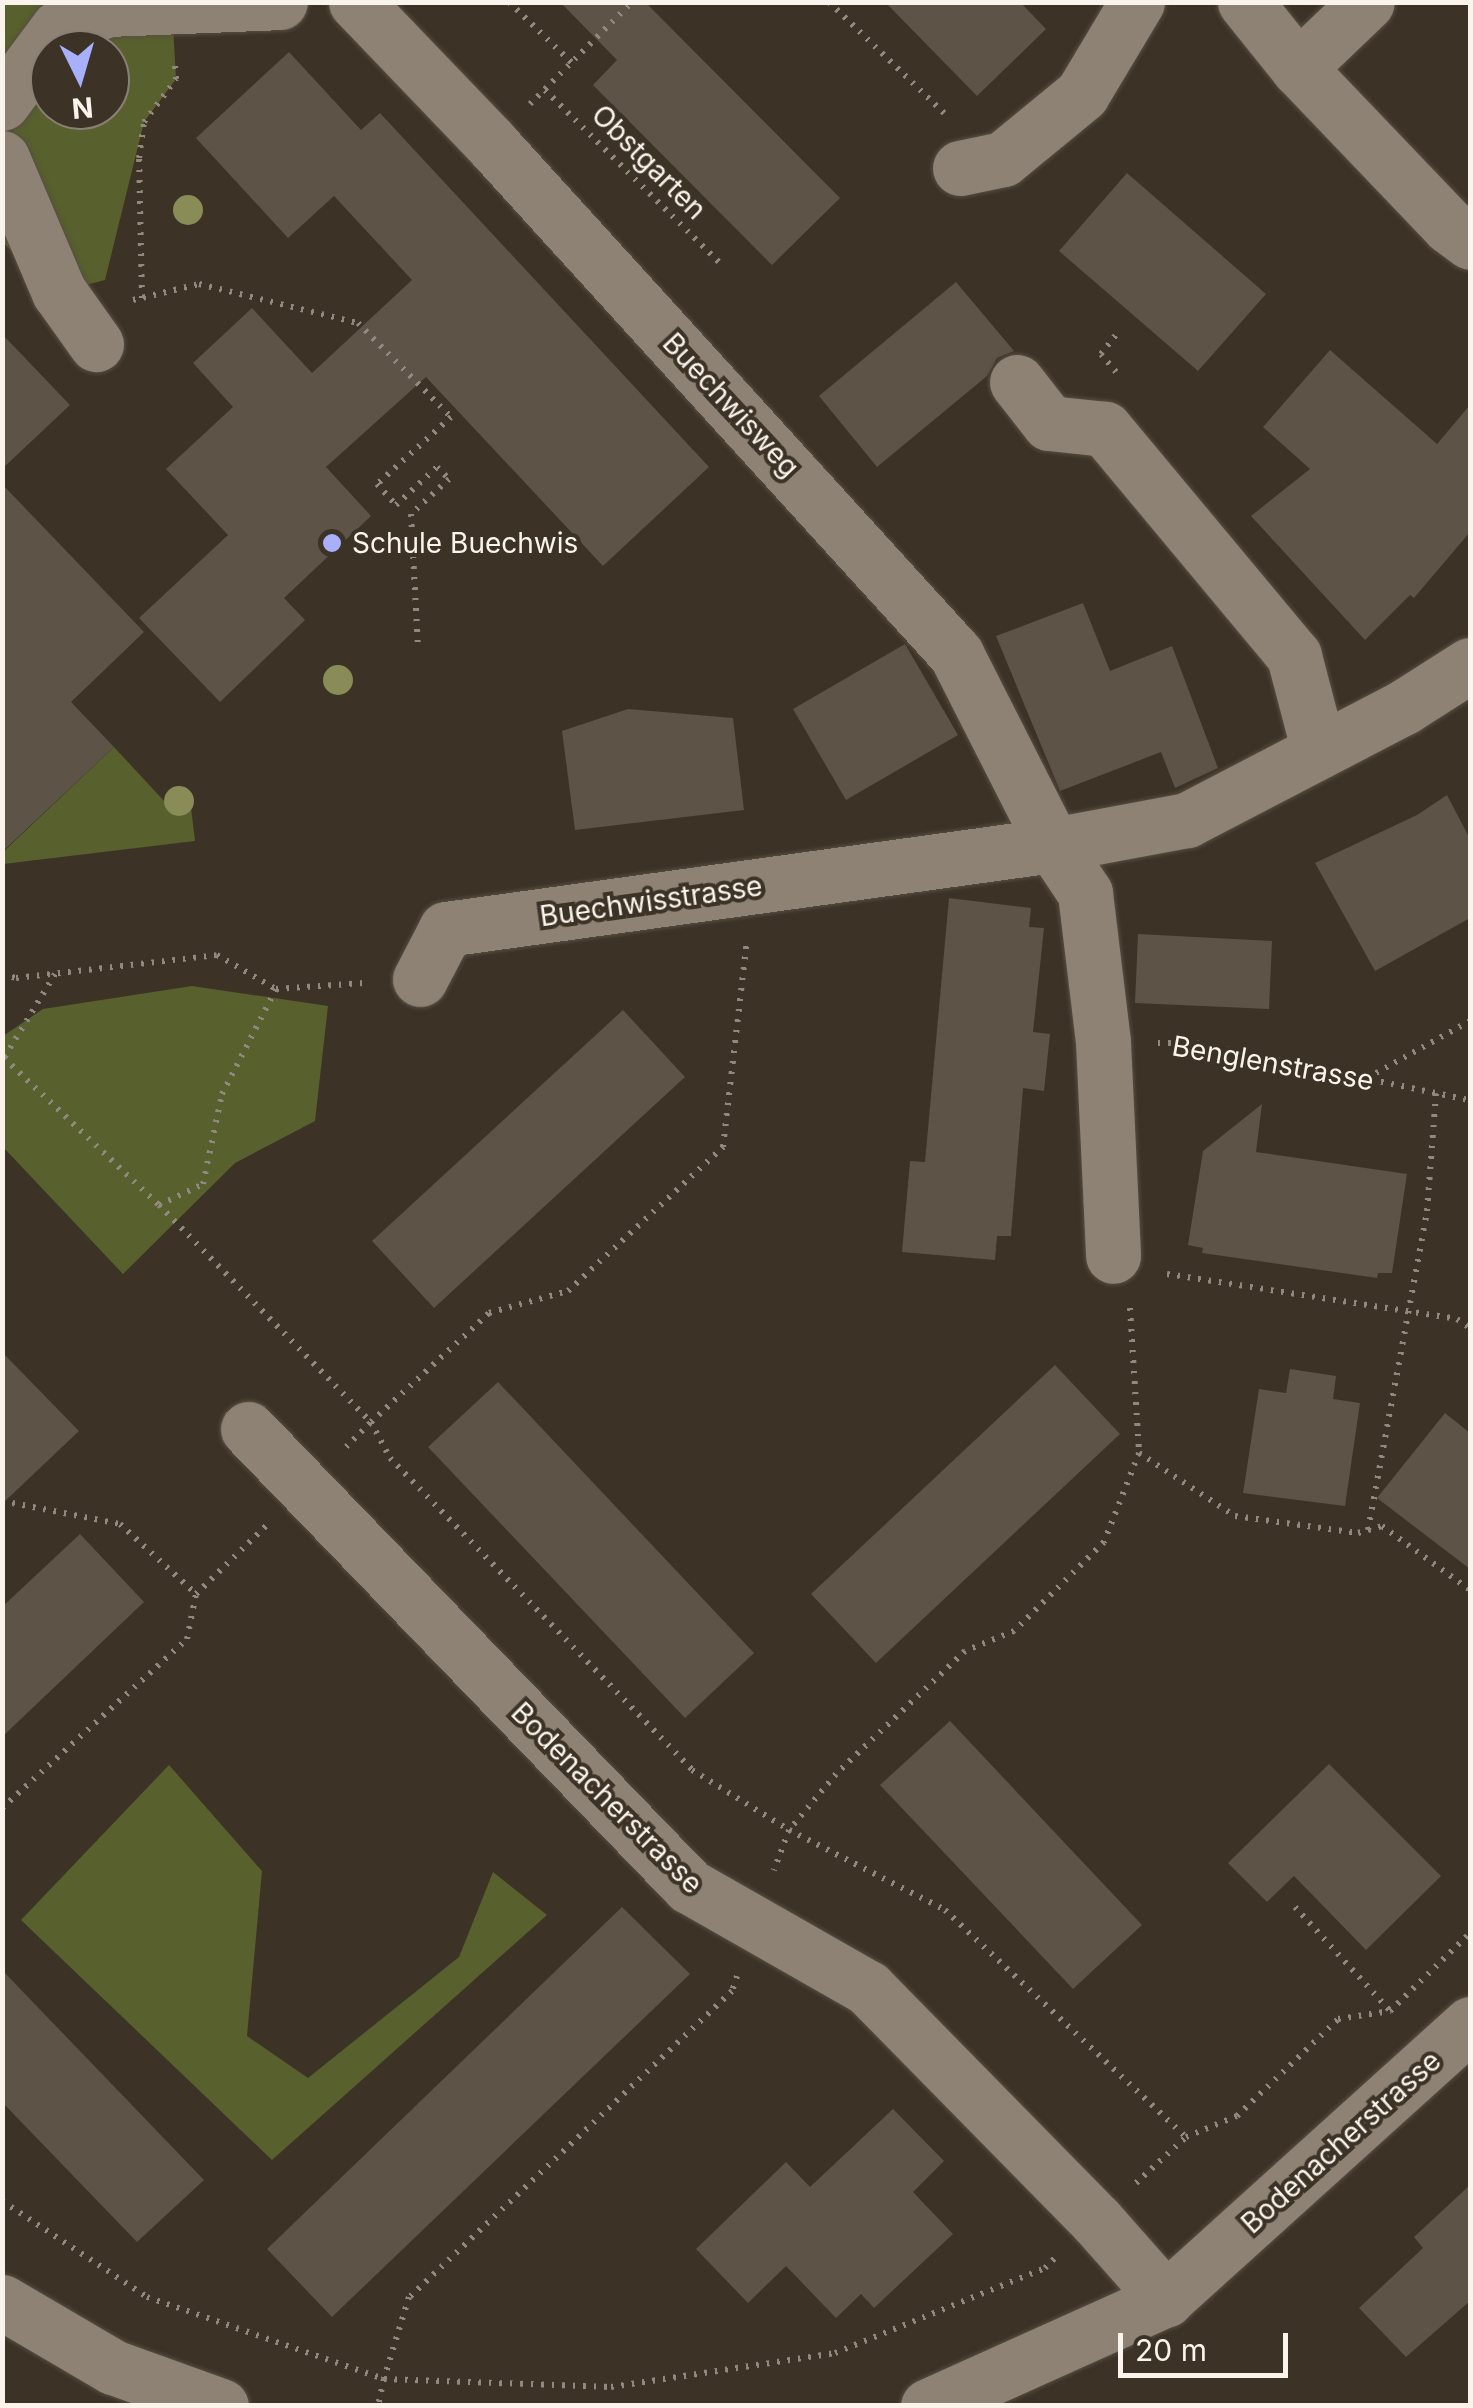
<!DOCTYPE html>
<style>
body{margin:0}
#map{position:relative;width:1473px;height:2408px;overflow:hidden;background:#3c3226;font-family:Inter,sans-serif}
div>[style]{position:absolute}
.green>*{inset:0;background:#58602d}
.building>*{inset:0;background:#5d5346}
.path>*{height:6px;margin-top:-3px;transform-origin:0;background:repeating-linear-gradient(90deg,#91897f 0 2.5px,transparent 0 10.5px)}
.roads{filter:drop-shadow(0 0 2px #574e43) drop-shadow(0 0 2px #574e43)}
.minor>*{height:55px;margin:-27.5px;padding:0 27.5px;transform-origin:27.5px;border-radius:27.5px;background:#8e8274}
.trees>*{width:30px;height:30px;margin:-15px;border-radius:50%;background:#8a8c58}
.dots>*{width:28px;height:28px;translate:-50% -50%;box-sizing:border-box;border:5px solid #3c3226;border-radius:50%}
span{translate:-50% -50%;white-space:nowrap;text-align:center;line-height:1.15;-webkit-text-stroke:8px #3c3226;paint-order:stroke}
.street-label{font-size:28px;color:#faf4ec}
.poi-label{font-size:28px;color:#faf4ec}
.left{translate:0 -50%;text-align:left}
.frame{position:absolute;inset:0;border:5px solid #faf4ec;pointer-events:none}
.north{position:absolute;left:30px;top:30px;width:100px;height:100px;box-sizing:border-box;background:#3c3226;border:2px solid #888075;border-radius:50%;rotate:175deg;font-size:28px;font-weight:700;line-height:40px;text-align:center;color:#faf4ec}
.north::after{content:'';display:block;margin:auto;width:35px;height:45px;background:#a8b0fc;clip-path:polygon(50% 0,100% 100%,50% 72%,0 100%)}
.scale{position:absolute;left:1118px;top:2333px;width:170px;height:45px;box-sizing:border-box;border:5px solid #faf4ec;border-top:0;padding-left:12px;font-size:30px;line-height:35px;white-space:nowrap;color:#faf4ec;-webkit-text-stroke:8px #3c3226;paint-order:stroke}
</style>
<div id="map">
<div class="green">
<div style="clip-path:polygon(evenodd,3px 3px,280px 3px,172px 8px,176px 79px,144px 122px,105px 280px,59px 292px,3px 243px,3px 3px,50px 50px,110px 50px,110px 110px,50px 110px,50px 50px)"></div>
<div style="clip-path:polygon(114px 747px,165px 802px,190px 799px,195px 841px,3px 864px,3px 852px)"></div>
<div style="clip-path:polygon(192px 986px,328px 1006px,315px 1121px,235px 1163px,123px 1274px,3px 1147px,3px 1036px,43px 1009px)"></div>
<div style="clip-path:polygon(169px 1765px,262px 1871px,247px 2036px,308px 2078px,459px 1957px,493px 1872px,547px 1915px,272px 2160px,21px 1920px)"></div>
</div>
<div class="building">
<div style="clip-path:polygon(560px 2px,645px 2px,840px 198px,772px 265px,593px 85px,617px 60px)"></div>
<div style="clip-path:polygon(885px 2px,1020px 2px,1046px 29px,977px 96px)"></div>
<div style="clip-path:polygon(289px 52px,361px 130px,380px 113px,709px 467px,603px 566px,426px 377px,326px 467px,371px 516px,284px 598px,305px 620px,220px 702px,139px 618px,228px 535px,166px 469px,233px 407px,193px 363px,252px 308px,312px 373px,412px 280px,334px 196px,288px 238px,196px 138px)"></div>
<div style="clip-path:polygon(1127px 173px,1266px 294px,1198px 371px,1059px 251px)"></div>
<div style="clip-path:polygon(956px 282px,1014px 351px,997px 358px,987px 376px,877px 467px,819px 396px)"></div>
<div style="clip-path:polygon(2px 334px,70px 405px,2px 469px)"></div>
<div style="clip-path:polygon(1330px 350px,1437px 444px,1470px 405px,1470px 532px,1414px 598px,1410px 595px,1365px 640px,1251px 516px,1310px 469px,1263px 427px)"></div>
<div style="clip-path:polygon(2px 484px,144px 632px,71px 702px,114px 747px,2px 852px)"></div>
<div style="clip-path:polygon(1083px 603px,1110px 671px,1172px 646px,1218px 768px,1175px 788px,1161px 752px,1060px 791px,996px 636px)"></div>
<div style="clip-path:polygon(905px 644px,958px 735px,846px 800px,793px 709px)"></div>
<div style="clip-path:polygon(628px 709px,733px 718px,744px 810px,575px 830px,562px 731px)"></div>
<div style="clip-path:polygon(1447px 795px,1470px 839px,1470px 918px,1375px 971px,1315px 863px,1417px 815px)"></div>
<div style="clip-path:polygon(949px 898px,1031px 908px,1029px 927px,1044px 928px,1033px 1032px,1050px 1034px,1044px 1091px,1023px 1088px,1011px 1236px,997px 1236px,995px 1260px,902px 1252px,910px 1161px,925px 1162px)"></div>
<div style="clip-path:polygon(1138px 934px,1272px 941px,1269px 1009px,1135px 1003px)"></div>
<div style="clip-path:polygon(623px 1010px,685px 1077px,434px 1308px,372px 1241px)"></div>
<div style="clip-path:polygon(1262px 1104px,1256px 1152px,1407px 1174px,1392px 1273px,1378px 1273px,1377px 1278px,1202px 1253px,1203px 1248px,1188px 1245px,1203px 1151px)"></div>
<div style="clip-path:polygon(2px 1352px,79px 1431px,2px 1504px)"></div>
<div style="clip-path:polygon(1055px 1365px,1120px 1434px,876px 1663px,811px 1594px)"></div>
<div style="clip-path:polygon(1290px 1369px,1336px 1376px,1333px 1399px,1360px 1403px,1345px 1506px,1243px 1493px,1259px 1389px,1286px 1393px)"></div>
<div style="clip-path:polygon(498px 1382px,754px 1653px,685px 1718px,428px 1447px)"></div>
<div style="clip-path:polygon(1445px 1413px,1470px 1433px,1470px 1569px,1377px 1498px)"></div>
<div style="clip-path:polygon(80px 1534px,144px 1602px,2px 1737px,2px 1607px)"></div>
<div style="clip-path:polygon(950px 1721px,1142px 1925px,1073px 1989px,880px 1785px)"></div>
<div style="clip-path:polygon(1329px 1764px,1441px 1876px,1366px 1950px,1294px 1876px,1267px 1902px,1228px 1863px)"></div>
<div style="clip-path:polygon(622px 1907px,690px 1974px,332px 2317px,267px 2249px)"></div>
<div style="clip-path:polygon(2px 1970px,204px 2180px,137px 2242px,2px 2102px)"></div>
<div style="clip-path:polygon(893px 2109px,944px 2161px,913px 2192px,953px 2234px,874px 2308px,861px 2294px,836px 2318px,786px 2266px,748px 2303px,696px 2249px,786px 2162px,810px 2187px)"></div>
<div style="clip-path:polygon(1470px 2185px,1470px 2301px,1406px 2357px,1359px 2308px,1423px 2248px,1414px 2237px)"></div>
</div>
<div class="path">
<div style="left:509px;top:2px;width:88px;rotate:44.1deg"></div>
<div style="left:829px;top:2px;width:160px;rotate:44deg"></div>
<div style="left:545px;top:90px;width:249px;rotate:44.7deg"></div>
<div style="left:530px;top:104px;width:144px;rotate:-45deg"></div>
<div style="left:142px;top:298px;width:140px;rotate:-91.2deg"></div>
<div style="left:139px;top:158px;width:36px;rotate:-82deg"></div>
<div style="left:144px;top:122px;width:54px;rotate:-53.3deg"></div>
<div style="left:176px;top:79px;width:15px;rotate:-94deg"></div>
<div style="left:133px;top:300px;width:68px;rotate:-13.6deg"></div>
<div style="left:199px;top:284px;width:164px;rotate:13.8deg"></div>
<div style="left:358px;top:323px;width:132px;rotate:45.3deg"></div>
<div style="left:451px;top:417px;width:100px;rotate:137.8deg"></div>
<div style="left:377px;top:484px;width:28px;rotate:48deg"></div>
<div style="left:396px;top:505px;width:56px;rotate:-42.8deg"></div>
<div style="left:437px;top:467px;width:17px;rotate:45deg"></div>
<div style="left:449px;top:479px;width:52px;rotate:137.4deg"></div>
<div style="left:411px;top:514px;width:133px;rotate:87deg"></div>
<div style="left:1116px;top:372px;width:23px;rotate:-130deg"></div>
<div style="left:1101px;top:354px;width:29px;rotate:-52deg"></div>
<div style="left:2px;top:974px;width:15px;rotate:16deg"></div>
<div style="left:16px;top:978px;width:202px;rotate:-6.5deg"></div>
<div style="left:217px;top:955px;width:68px;rotate:30deg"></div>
<div style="left:276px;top:989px;width:88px;rotate:-3.9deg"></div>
<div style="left:55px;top:974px;width:98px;rotate:121.3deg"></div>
<div style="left:4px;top:1058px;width:214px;rotate:43.5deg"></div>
<div style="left:159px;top:1205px;width:303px;rotate:45.7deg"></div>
<div style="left:371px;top:1422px;width:161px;rotate:-42.7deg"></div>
<div style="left:489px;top:1313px;width:82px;rotate:-15.6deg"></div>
<div style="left:568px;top:1291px;width:212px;rotate:-42.9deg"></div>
<div style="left:723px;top:1147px;width:207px;rotate:-83.4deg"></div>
<div style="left:1158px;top:1043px;width:38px"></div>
<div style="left:1196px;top:1043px;width:280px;rotate:11.8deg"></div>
<div style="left:1367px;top:1078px;width:118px;rotate:-29deg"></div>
<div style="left:159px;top:1205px;width:49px;rotate:-25.5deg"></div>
<div style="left:203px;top:1184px;width:92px;rotate:-78.1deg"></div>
<div style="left:222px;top:1094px;width:118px;rotate:-62.8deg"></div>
<div style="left:1167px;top:1274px;width:293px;rotate:8.8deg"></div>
<div style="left:1457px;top:1319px;width:16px;rotate:35deg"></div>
<div style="left:1130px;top:1308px;width:145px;rotate:86.4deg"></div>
<div style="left:1139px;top:1453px;width:96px;rotate:111.5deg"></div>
<div style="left:1104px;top:1542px;width:127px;rotate:135.3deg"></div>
<div style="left:1014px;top:1631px;width:53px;rotate:157.8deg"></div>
<div style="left:965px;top:1651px;width:178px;rotate:136.4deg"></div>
<div style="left:836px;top:1774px;width:73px;rotate:130deg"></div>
<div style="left:789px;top:1830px;width:175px;rotate:27.1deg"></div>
<div style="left:945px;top:1910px;width:331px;rotate:43.3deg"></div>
<div style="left:1186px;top:2137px;width:55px;rotate:-22.4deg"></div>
<div style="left:1237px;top:2116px;width:140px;rotate:-43.8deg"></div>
<div style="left:1338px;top:2019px;width:53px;rotate:-8.7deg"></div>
<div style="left:1390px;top:2011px;width:112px;rotate:-44.3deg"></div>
<div style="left:346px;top:1447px;width:35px;rotate:-45deg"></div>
<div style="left:371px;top:1422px;width:41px;rotate:62.2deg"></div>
<div style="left:390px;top:1458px;width:434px;rotate:45.9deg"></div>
<div style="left:692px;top:1770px;width:114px;rotate:31.7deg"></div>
<div style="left:789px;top:1830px;width:43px;rotate:110.6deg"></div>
<div style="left:1139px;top:1453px;width:115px;rotate:33.3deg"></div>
<div style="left:1235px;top:1516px;width:124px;rotate:7.9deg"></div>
<div style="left:1358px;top:1533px;width:25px;rotate:-16deg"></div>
<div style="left:1382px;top:1526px;width:109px;rotate:36deg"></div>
<div style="left:2px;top:1501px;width:120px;rotate:11deg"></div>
<div style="left:120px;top:1524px;width:103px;rotate:42.6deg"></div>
<div style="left:1368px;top:1530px;width:324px;rotate:-79.5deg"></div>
<div style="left:1427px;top:1211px;width:118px;rotate:-85.6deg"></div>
<div style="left:2px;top:1808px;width:251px;rotate:-42.4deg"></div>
<div style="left:187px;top:1639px;width:46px;rotate:-78.7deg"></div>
<div style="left:196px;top:1594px;width:98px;rotate:-44.2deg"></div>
<div style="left:1295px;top:1907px;width:144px;rotate:47.5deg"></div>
<div style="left:737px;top:1976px;width:16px;rotate:108deg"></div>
<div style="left:732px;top:1991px;width:445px;rotate:136.5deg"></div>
<div style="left:409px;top:2297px;width:86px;rotate:107deg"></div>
<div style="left:384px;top:2379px;width:227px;rotate:2deg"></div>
<div style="left:611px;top:2387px;width:227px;rotate:-8.6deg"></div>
<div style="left:835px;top:2353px;width:227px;rotate:-22deg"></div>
<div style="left:1045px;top:2268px;width:17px;rotate:-45deg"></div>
<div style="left:1136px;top:2183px;width:68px;rotate:-42.6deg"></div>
<div style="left:2px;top:2201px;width:174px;rotate:33.5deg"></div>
<div style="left:147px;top:2297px;width:251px;rotate:19.1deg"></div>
<div style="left:384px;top:2379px;width:28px;rotate:103deg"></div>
</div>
<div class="roads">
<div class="minor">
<div style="left:356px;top:2px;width:195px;rotate:46.2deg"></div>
<div style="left:491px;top:143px;width:691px;rotate:47.7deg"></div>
<div style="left:956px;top:654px;width:214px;rotate:63.1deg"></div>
<div style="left:1053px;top:845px;width:58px;rotate:56.3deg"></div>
<div style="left:1085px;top:893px;width:150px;rotate:83.1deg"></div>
<div style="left:1103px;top:1042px;width:214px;rotate:87.3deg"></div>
<div style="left:1245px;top:2px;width:85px;rotate:51.2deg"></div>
<div style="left:1298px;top:68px;width:219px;rotate:46.3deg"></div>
<div style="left:1449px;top:226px;width:26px;rotate:37deg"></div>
<div style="left:1298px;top:68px;width:95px;rotate:-43.7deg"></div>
<div style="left:2px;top:103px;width:94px;rotate:-53.3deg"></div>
<div style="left:58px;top:28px;width:53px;rotate:-20.8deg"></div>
<div style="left:108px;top:9px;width:172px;rotate:-2.3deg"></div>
<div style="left:2px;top:158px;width:146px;rotate:67deg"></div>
<div style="left:59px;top:292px;width:64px;rotate:54.6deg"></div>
<div style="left:960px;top:168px;width:44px;rotate:-11.8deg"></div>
<div style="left:1003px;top:159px;width:102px;rotate:-39.4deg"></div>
<div style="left:1082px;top:94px;width:107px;rotate:-59.1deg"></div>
<div style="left:1017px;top:382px;width:52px;rotate:52deg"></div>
<div style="left:1049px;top:423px;width:56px;rotate:6.1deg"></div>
<div style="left:1105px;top:429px;width:295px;rotate:50.2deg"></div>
<div style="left:1294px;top:656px;width:98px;rotate:75.3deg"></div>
<div style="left:420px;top:979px;width:56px;rotate:-62.5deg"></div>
<div style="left:446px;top:929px;width:613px;rotate:-7.88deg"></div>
<div style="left:1053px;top:845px;width:136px;rotate:-10.6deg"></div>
<div style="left:1187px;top:820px;width:245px;rotate:-27.5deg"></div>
<div style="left:1404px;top:707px;width:78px;rotate:-32.5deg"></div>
<div style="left:248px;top:1429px;width:635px;rotate:46.02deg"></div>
<div style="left:689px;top:1886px;width:206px;rotate:29.7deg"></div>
<div style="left:868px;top:1988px;width:325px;rotate:45.5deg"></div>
<div style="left:1096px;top:2220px;width:106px;rotate:48.5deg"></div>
<div style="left:2px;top:2302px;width:129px;rotate:30.4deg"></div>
<div style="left:113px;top:2367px;width:115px;rotate:19.9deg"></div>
<div style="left:928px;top:2406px;width:261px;rotate:-24.2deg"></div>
<div style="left:1166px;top:2299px;width:410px;rotate:-42.1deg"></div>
</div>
</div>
<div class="trees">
<div style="left:188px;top:210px"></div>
<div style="left:338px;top:680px"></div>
<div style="left:179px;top:801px"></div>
</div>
<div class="dots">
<div style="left:332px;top:543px;background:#a8b0fc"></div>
</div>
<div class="street-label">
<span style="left:649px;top:162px;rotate:45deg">Obstgarten</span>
<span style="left:731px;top:405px;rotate:47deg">Buechwisweg</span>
<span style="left:651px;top:901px;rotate:-8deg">Buechwisstrasse</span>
<span style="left:1273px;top:1063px;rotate:10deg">Benglenstrasse</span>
<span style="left:607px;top:1798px;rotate:45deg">Bodenacherstrasse</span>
<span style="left:1341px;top:2142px;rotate:-42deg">Bodenacherstrasse</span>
</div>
<div class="poi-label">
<span class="left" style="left:352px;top:543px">Schule Buechwis</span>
</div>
<div class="frame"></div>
<div class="north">N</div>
<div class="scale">20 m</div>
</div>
